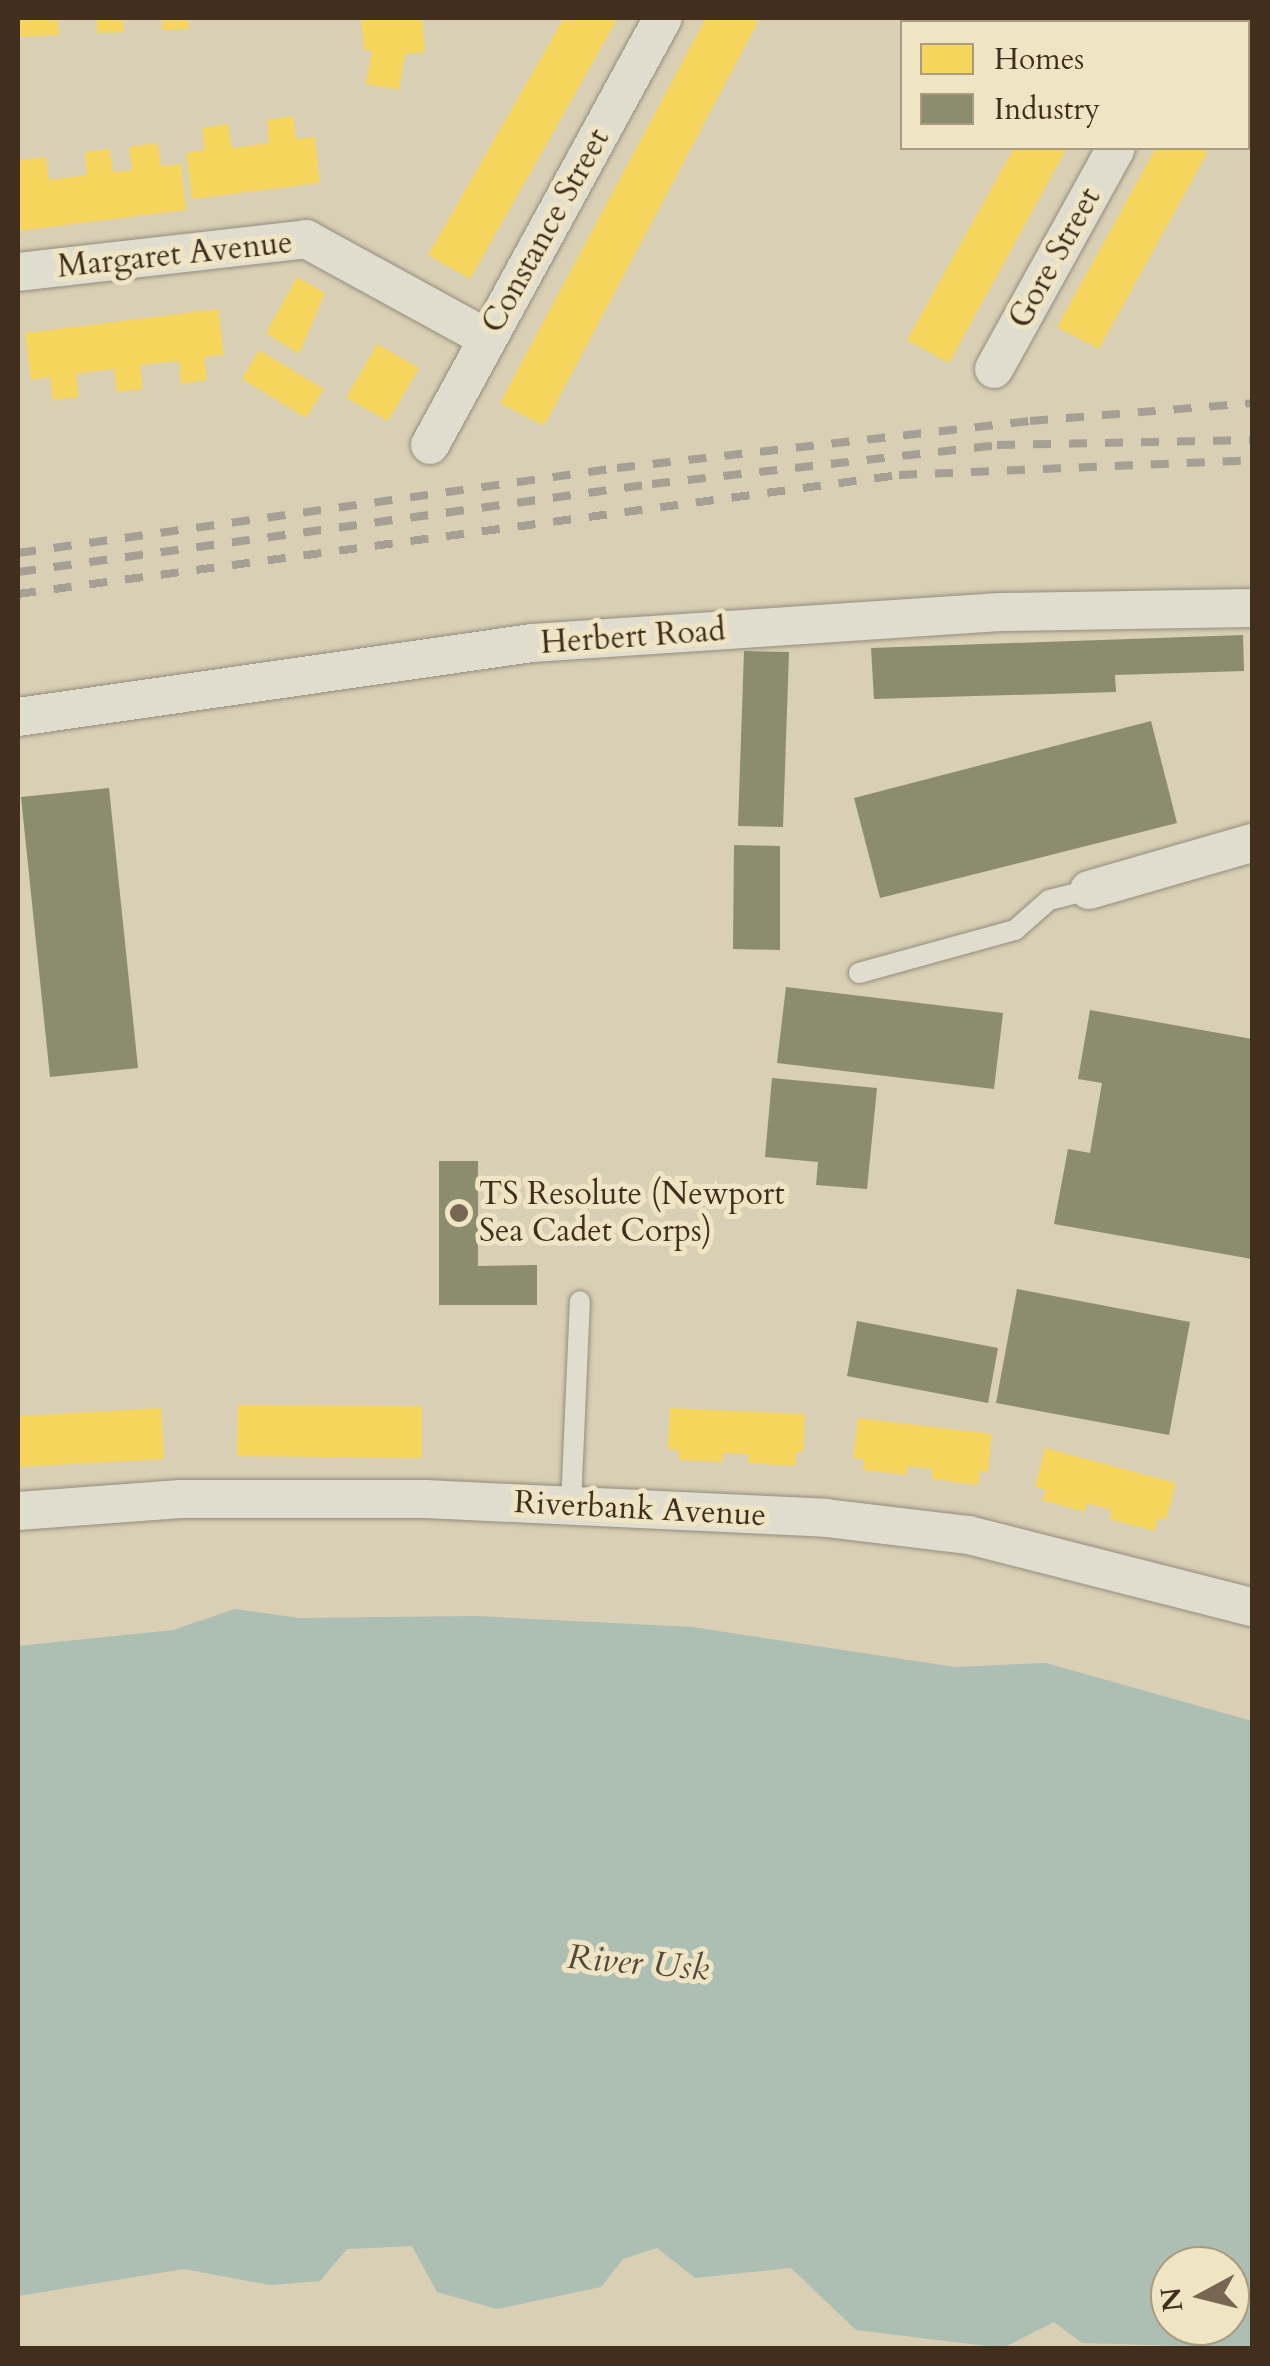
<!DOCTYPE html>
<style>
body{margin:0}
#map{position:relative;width:1270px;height:2366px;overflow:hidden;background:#d8cfb5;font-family:Cardo,serif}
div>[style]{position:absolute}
.water>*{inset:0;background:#adbeb2}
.homes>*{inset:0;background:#f6d55c}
.industry>*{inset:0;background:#8c8c6e}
.roads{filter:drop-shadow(0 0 2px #948c7b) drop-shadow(0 0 2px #948c7b)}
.lane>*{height:20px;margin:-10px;padding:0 10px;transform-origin:10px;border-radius:10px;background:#e0dcce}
.street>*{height:38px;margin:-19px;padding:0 19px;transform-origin:19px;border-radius:19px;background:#e0dcce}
.rail>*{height:8px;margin-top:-4px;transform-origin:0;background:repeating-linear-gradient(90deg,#a59f94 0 18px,transparent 0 36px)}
.dots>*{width:28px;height:28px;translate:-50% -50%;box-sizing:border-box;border:5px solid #efe5c5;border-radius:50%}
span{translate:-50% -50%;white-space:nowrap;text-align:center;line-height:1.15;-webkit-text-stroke:10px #efe5c5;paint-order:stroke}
.street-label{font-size:32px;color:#412e1c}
.poi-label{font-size:32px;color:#412e1c}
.left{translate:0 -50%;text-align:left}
.water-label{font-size:35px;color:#53493a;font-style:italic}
.frame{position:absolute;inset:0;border:20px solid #412e1c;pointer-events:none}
.legend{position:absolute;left:900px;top:20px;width:350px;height:130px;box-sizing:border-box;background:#efe5c5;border:2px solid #a99c81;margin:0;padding:12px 18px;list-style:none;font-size:30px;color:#412e1c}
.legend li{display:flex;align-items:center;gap:20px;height:50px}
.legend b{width:50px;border:2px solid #a99c81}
.north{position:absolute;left:1150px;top:2246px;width:100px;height:100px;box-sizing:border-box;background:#efe5c5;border:2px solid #a99c81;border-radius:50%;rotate:263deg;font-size:28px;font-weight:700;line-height:40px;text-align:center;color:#412e1c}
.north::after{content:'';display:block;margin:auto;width:35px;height:45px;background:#766652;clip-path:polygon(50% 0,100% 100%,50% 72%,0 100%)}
</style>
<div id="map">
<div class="water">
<div style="clip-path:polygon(evenodd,235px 1609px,299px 1618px,475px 1616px,692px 1627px,955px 1667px,1046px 1663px,1252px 1721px,1252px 2348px,1082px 2343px,1054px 2322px,1003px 2348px,856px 2330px,791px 2268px,695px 2278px,657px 2248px,623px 2259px,601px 2287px,497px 2309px,437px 2292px,412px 2246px,347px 2249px,320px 2281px,270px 2285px,184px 2269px,18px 2296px,18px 1646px,173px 1630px,235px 1609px,1170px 2266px,1230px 2266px,1230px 2326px,1170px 2326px,1170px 2266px)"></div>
</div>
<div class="homes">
<div style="clip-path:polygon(18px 18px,58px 18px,59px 35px,18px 37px)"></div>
<div style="clip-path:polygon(97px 18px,123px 18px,124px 32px,97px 33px)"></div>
<div style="clip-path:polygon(162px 18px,188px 18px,189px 29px,162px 30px)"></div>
<div style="clip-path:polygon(361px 18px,422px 18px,425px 52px,405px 54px,399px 90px,366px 84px,372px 50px,364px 50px)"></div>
<div style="clip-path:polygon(564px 18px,618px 18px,470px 279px,428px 255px)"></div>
<div style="clip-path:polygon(706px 18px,760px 18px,544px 426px,500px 403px)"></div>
<div style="clip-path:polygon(293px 116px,296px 139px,315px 137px,320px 183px,192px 199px,186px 153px,205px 150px,202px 128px,228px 124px,232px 148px,269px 143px,267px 120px)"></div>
<div style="clip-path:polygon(158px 143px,161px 166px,181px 164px,186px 210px,18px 231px,20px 160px,46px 157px,49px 180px,87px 175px,85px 152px,99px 150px,110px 149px,113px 172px,132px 170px,129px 147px)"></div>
<div style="clip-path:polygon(1014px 148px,1067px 148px,949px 363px,907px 340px)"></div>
<div style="clip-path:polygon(1156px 148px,1210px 148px,1099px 349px,1057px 327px)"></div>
<div style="clip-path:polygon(297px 277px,325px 293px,299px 354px,266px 333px)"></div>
<div style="clip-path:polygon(218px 309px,224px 355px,204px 357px,207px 380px,181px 384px,179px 361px,140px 365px,143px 389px,117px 392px,114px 369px,76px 374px,79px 397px,53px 400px,50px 377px,31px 380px,25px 333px)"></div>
<div style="clip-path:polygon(377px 344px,419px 368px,388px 421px,346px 398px)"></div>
<div style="clip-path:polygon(259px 350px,324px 389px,306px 418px,242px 379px)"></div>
<div style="clip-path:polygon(238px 1405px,422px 1406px,422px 1458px,237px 1456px)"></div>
<div style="clip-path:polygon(161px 1408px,164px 1459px,18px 1467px,18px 1416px)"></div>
<div style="clip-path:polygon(670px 1408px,805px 1414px,803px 1452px,796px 1452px,795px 1466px,748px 1463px,748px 1454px,723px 1453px,722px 1462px,679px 1460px,679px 1450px,668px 1449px)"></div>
<div style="clip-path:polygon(858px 1418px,992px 1434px,988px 1472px,980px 1471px,978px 1485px,932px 1479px,932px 1469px,908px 1466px,906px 1475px,863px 1470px,864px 1459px,853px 1458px)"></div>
<div style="clip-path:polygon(1045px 1448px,1176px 1483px,1166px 1520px,1158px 1518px,1155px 1531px,1109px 1519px,1112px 1510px,1087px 1503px,1085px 1512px,1042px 1500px,1046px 1490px,1035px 1487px)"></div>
</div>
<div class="industry">
<div style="clip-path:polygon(1243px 635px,1244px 671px,1115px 675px,1116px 692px,874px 699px,871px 648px)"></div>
<div style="clip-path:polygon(744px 651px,789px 652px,783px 827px,738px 826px)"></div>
<div style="clip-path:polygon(1151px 721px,1177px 823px,880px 898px,854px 798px)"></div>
<div style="clip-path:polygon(109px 788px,138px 1068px,50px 1077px,21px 797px)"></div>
<div style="clip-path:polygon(734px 845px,780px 846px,780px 950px,733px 949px)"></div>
<div style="clip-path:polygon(786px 987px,1003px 1013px,994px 1089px,777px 1063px)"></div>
<div style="clip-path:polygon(1090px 1010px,1252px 1039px,1252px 1259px,1054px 1224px,1068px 1149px,1090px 1153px,1102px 1083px,1078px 1079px)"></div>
<div style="clip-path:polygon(772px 1078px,877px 1088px,867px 1189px,816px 1185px,818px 1162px,765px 1157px)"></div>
<div style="clip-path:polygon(439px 1161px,478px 1161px,478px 1266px,537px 1265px,537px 1305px,439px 1305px)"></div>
<div style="clip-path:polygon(1017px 1289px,1190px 1322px,1169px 1435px,996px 1403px)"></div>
<div style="clip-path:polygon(857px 1321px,998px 1348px,988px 1403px,847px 1376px)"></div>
</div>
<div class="roads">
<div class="lane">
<div style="left:859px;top:973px;width:162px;rotate:-15.4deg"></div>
<div style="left:1015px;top:930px;width:45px;rotate:-41.4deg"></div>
<div style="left:1049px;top:900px;width:41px;rotate:-14deg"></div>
<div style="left:571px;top:1505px;width:204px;rotate:-87.5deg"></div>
</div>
<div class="street">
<div style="left:1184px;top:22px;width:5px;rotate:-53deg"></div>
<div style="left:18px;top:272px;width:290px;rotate:-6.5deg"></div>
<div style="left:306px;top:239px;width:206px;rotate:28.7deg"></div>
<div style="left:994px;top:369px;width:252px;rotate:-61.1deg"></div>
<div style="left:430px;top:445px;width:486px;rotate:-61.4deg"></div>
<div style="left:18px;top:717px;width:519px;rotate:-8.19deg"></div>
<div style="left:532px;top:643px;width:469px;rotate:-3.8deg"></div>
<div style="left:1000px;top:612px;width:252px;rotate:-0.9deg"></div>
<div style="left:1089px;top:890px;width:170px;rotate:-16.1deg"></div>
<div style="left:18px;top:1511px;width:163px;rotate:-4.2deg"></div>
<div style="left:181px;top:1499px;width:245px"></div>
<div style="left:426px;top:1499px;width:400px;rotate:2.7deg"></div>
<div style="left:826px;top:1518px;width:144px;rotate:6.8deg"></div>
<div style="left:969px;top:1535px;width:292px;rotate:14.3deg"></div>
</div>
</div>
<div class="rail">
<div style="left:18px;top:553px;width:605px;rotate:-8.08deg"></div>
<div style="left:617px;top:468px;width:416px;rotate:-6.5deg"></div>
<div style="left:1030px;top:421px;width:223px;rotate:-4.6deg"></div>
<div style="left:18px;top:572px;width:640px;rotate:-7.9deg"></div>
<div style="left:652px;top:484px;width:347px;rotate:-6.4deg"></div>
<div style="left:997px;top:445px;width:255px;rotate:-1.1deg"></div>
<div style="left:18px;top:594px;width:889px;rotate:-7.69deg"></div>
<div style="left:899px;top:475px;width:353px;rotate:-2.4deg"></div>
</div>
<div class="dots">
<div style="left:459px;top:1213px;background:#766652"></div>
</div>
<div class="street-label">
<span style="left:546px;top:231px;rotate:-61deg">Constance Street</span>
<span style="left:175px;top:255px;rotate:-6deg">Margaret Avenue</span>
<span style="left:1055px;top:258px;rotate:-61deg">Gore Street</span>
<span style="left:633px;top:637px;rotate:-4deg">Herbert Road</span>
<span style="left:640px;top:1509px;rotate:3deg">Riverbank Avenue</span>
</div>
<div class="poi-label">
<span class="left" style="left:479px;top:1213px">TS Resolute (Newport<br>Sea Cadet Corps)</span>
</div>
<div class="water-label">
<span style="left:638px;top:1963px;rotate:5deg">River Usk</span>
</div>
<div class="frame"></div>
<ul class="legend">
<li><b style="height:28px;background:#f6d55c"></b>Homes</li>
<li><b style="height:28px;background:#8c8c6e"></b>Industry</li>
</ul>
<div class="north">N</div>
</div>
